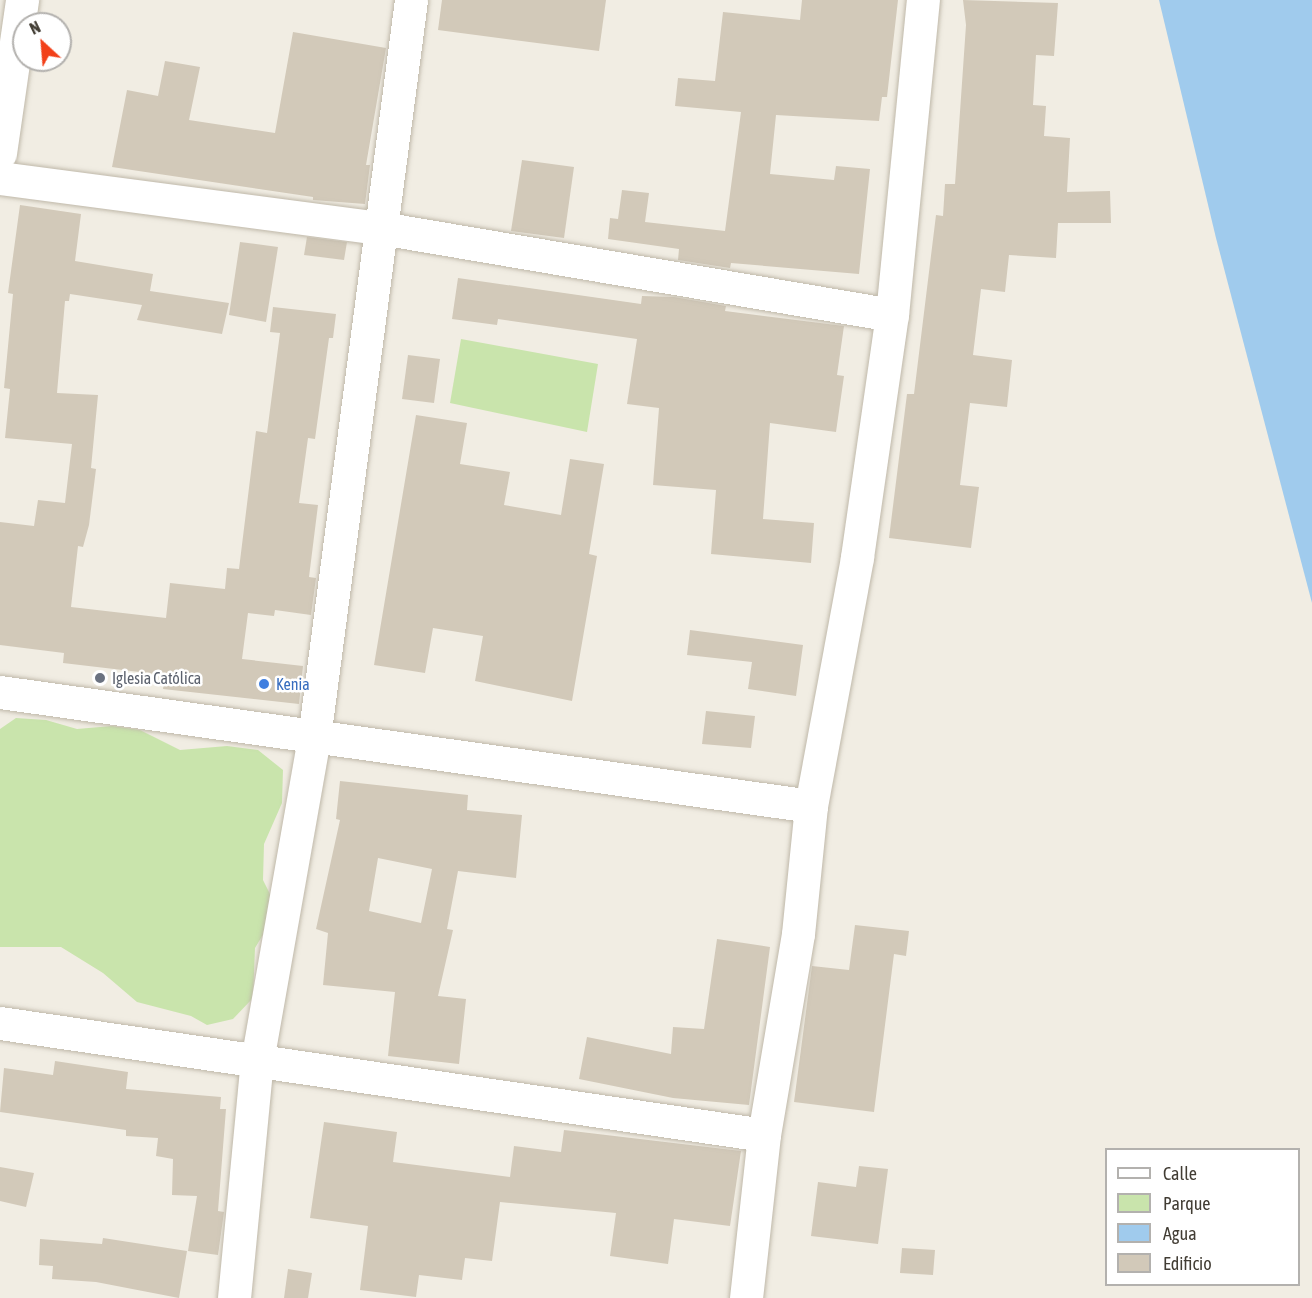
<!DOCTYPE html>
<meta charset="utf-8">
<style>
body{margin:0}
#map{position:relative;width:1312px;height:1298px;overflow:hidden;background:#f1ede3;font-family:"Asap Condensed",sans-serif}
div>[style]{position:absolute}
.green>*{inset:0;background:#c9e4ac}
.water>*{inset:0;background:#a0cbed}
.building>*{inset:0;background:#d2c9b9}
.roads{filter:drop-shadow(0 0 2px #bfb8a9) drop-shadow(0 0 2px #bfb8a9)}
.street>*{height:33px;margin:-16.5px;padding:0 16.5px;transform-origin:16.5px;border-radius:16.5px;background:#fff}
.dots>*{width:16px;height:16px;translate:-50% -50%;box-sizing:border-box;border:3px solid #fff;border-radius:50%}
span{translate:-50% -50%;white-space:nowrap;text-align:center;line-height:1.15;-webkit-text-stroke:5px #fff;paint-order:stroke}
.worship-label{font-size:16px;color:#5b616d}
.left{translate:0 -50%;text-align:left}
.shop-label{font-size:16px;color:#366cbe}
.legend{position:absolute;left:1105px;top:1148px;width:195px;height:138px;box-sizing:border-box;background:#fff;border:2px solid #b3b1ae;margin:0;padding:8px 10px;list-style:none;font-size:18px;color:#423d34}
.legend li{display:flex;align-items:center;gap:12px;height:30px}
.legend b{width:30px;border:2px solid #b3b1ae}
.north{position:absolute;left:12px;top:12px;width:60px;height:60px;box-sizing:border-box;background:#fff;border:2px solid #b3b1ae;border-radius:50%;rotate:334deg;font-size:16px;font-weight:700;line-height:24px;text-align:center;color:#423d34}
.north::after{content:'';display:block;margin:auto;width:21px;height:27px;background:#f24019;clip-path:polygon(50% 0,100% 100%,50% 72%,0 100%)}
</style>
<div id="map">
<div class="green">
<div style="clip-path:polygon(461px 339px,598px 364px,587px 432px,450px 403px)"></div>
<div style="clip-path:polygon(16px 718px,46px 720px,77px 729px,112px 726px,140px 730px,180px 750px,227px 746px,258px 750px,283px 770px,282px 803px,264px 844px,263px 880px,272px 898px,264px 933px,255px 948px,253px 998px,233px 1019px,207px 1025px,191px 1016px,137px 1002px,103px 973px,61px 947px,0 947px,0 729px)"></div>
</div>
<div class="water">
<div style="clip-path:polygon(1159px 0,1312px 0,1312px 603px,1216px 238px)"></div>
</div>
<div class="building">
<div style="clip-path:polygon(442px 0,606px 0,599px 51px,438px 30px)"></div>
<div style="clip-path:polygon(802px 0,898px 0,887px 97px,882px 97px,879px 121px,776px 115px,770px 174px,834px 180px,836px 166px,870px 169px,859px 274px,731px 263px,730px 268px,678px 260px,679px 249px,608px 239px,610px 218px,618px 219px,622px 190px,649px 193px,645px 222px,725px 231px,741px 112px,675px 106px,678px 78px,715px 81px,723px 12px,800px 20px)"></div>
<div style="clip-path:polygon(963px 0,1058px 3px,1054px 56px,1036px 55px,1033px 105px,1046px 106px,1044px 136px,1070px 138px,1067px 192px,1110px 191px,1111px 223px,1058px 223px,1056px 258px,1009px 255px,1005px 292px,981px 289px,973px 355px,1012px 360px,1007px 407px,970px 403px,960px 485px,979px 487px,971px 548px,889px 538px,907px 394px,914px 394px,936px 215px,943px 216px,945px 184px,955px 184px,966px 25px)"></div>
<div style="clip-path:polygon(293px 32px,386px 48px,366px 165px,370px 165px,365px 204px,313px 200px,313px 197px,112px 167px,127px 90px,158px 96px,165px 61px,200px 67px,189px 120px,275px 133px)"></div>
<div style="clip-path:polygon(522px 160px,574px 167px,564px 238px,511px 231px)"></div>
<div style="clip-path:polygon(20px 205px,81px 214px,75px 261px,153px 274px,150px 291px,229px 303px,222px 334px,137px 320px,142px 305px,70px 294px,69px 301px,65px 301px,57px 393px,98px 395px,91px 468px,96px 469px,89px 525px,83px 547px,78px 546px,71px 607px,166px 618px,170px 583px,225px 589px,227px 568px,239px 569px,256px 431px,267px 433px,280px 333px,270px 332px,273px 307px,336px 314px,333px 338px,329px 338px,315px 439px,308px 438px,299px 503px,318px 505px,309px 577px,316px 578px,311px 615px,275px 610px,274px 616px,248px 613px,242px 659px,303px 666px,299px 704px,163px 689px,165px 675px,63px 663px,64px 653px,0 645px,0 522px,34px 526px,38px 500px,65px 503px,72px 444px,5px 438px,10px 389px,4px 388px,13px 294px,8px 293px)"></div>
<div style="clip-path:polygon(307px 237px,347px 242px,344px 260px,304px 255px)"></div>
<div style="clip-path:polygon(240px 242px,278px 247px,266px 322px,229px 315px)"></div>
<div style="clip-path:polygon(458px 278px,641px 304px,642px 296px,674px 297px,726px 306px,725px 311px,844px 326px,837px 375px,844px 376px,836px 432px,770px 423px,763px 519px,814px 523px,811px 563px,711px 554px,716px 490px,653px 485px,659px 408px,627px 404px,637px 339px,498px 319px,497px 325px,452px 319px)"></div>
<div style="clip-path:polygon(408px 355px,440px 359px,434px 403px,402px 399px)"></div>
<div style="clip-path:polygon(416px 415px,467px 423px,460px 464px,510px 472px,504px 505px,561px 515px,570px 459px,604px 464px,589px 554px,597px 556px,572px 701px,475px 681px,483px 636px,433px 628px,425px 673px,374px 665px)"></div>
<div style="clip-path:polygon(690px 630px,803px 645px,796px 696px,748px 689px,752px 662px,687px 655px)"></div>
<div style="clip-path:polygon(706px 711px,755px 716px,751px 748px,702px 744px)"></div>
<div style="clip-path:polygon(evenodd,340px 781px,468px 795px,467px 810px,522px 815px,516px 878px,458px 871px,447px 929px,453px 930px,438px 996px,466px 999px,459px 1064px,388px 1056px,395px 992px,323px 985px,328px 933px,316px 929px,340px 820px,336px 819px,340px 781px,378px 858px,432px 869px,421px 923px,369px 911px,378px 858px)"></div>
<div style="clip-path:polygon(855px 925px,909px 931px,906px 956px,894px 954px,874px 1112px,794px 1102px,812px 966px,849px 970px)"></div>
<div style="clip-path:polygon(717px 939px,770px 947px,749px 1105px,673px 1098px,579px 1079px,587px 1037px,671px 1054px,673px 1027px,704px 1029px)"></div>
<div style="clip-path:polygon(55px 1061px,128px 1072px,126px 1089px,221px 1097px,220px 1109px,226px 1109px,218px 1211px,224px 1212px,218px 1255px,188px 1251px,197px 1196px,172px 1195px,173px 1159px,156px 1156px,158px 1138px,126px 1136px,126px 1130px,0 1112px,4px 1068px,53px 1075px)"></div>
<div style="clip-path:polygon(324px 1122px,397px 1132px,393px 1162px,510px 1177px,514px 1146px,561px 1152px,564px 1130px,741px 1151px,730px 1226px,674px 1219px,668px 1264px,610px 1256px,616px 1213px,500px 1202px,492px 1261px,465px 1258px,462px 1280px,419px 1275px,416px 1297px,360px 1290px,368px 1226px,310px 1218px)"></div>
<div style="clip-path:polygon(859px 1166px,888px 1169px,878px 1244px,811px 1236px,818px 1182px,856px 1187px)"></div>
<div style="clip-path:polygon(0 1167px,34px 1173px,26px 1207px,0 1201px)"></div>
<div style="clip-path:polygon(103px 1238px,187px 1251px,179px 1298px,96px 1282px,52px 1279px,53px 1266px,39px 1265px,40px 1239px,102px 1244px)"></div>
<div style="clip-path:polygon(902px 1248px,935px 1250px,933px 1275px,900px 1273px)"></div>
<div style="clip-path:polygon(288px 1269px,312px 1273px,308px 1298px,284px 1298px)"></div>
</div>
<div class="roads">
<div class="street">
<div style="left:0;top:153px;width:155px;rotate:-81.8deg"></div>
<div style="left:0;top:178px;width:384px;rotate:7.5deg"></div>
<div style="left:381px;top:228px;width:518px;rotate:9.66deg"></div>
<div style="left:0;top:692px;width:819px;rotate:8deg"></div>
<div style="left:0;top:1023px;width:772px;rotate:8.34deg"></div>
<div style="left:234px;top:1298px;width:238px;rotate:-84.5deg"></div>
<div style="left:257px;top:1061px;width:328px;rotate:-80deg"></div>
<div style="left:314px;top:738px;width:744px;rotate:-82.51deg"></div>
<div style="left:746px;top:1298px;width:164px;rotate:-83.7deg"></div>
<div style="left:764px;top:1135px;width:204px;rotate:-80.4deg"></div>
<div style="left:798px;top:934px;width:129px;rotate:-84.2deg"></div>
<div style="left:811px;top:806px;width:253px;rotate:-79.5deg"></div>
<div style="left:857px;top:557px;width:245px;rotate:-81.8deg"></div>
<div style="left:892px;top:315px;width:317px;rotate:-84.4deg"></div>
</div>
</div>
<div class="dots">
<div style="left:100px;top:678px;background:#6b7280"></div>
<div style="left:264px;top:684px;background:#3f7fe0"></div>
</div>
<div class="worship-label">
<span class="left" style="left:112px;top:678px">Iglesia Católica</span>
</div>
<div class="shop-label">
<span class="left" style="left:276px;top:684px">Kenia</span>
</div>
<ul class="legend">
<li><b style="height:8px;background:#fff"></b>Calle</li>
<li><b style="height:16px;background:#c9e4ac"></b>Parque</li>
<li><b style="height:16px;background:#a0cbed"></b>Agua</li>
<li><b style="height:16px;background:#d2c9b9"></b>Edificio</li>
</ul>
<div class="north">N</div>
</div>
